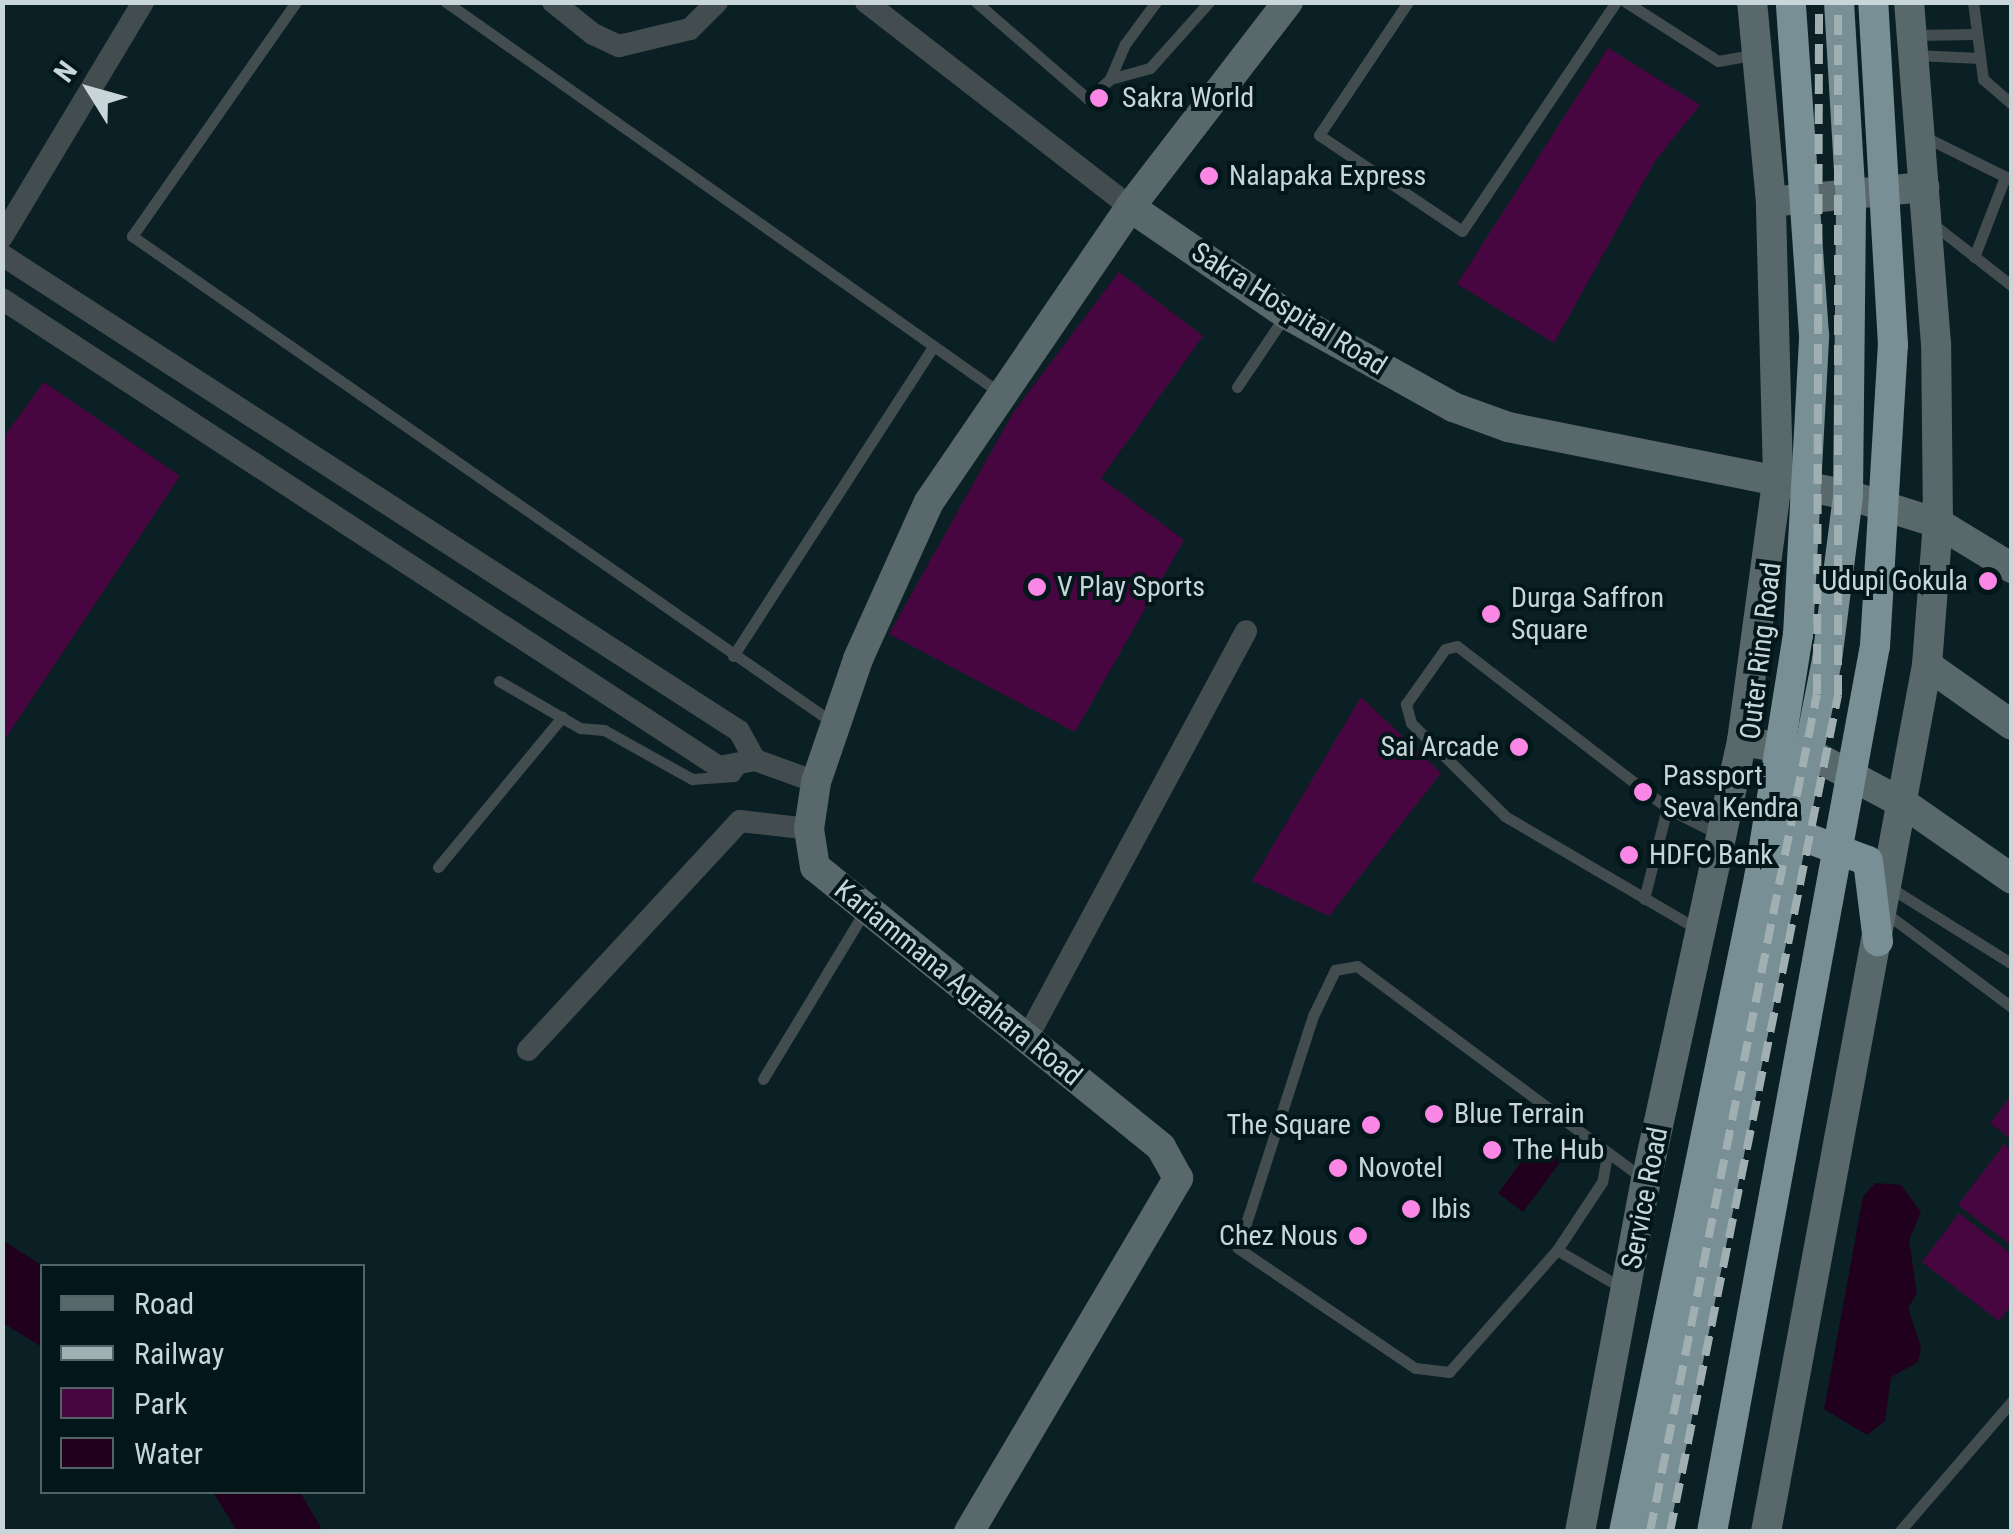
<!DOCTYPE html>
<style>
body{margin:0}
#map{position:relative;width:2014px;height:1534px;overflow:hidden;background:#0b2024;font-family:"Roboto Condensed",sans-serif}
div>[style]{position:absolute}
.green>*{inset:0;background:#480640}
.water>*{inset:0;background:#20001c}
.lane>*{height:11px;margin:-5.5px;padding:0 5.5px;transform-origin:5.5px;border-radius:5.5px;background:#434d4f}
.street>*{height:22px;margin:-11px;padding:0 11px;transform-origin:11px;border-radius:11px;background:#434d4f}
.secondary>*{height:30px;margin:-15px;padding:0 15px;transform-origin:15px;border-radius:15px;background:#59686b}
.highway>*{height:30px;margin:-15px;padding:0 15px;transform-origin:15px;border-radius:15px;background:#789095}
.rail>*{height:8px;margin-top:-4px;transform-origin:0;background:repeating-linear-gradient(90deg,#a0afb2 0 20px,transparent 0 30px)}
.dots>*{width:28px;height:28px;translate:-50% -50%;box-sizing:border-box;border:5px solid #03171b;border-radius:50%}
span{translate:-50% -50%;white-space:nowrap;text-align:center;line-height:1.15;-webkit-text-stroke:8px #03171b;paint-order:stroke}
.poi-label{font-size:28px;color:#c9d6d9}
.left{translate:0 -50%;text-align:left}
.right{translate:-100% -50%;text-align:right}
.street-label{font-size:28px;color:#c9d6d9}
.frame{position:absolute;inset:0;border:5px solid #c9d6d9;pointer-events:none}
.legend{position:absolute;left:40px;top:1264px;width:325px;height:230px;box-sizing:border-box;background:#03171b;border:2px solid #526367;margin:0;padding:12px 18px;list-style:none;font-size:30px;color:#c9d6d9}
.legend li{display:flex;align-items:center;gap:20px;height:50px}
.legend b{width:50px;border:2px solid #526367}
.north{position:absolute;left:40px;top:40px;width:100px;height:100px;-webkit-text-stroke:8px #03171b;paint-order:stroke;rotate:307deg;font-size:28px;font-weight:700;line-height:40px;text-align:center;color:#c9d6d9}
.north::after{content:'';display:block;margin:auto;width:35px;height:45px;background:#c9d6d9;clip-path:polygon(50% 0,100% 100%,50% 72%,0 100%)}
</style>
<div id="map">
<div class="green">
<div style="clip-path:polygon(1608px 48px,1700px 105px,1655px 161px,1554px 343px,1457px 284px)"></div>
<div style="clip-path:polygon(1119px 272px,1203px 336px,1101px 478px,1184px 540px,1075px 732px,889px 634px,1013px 413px)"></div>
<div style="clip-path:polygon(44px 382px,180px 476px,3px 742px,3px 438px)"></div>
<div style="clip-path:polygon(1361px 697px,1441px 773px,1329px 916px,1252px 881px)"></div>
<div style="clip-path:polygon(2011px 1096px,2011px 1139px,1990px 1123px)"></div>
<div style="clip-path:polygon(2004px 1144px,2011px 1150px,2011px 1245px,1958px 1205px)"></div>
<div style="clip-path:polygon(1959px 1213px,2011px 1254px,2011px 1305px,1999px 1321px,1922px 1262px)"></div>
</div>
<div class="water">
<div style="clip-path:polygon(1536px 1142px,1562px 1160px,1523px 1212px,1498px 1193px)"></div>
<div style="clip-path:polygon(1875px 1183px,1901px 1185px,1921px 1212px,1909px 1240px,1917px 1293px,1908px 1308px,1921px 1347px,1918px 1362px,1891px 1377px,1885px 1421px,1867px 1435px,1824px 1409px,1863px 1197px)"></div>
<div style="clip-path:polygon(2px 1240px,43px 1266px,42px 1347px,3px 1323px)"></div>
<div style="clip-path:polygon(213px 1492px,300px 1492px,323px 1531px,237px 1531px)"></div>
</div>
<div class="lane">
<div style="left:296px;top:2px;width:286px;rotate:125deg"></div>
<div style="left:132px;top:236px;width:856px;rotate:34.77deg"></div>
<div style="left:446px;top:2px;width:677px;rotate:35.19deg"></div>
<div style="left:976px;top:2px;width:148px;rotate:40.9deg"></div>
<div style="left:1088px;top:99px;width:30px;rotate:-42deg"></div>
<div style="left:1110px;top:79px;width:41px;rotate:-15.4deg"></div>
<div style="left:1150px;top:68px;width:89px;rotate:-48.2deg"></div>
<div style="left:1408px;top:2px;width:160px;rotate:123.8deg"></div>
<div style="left:1319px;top:135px;width:172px;rotate:33.9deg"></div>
<div style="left:1462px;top:231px;width:276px;rotate:-56.1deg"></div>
<div style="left:1626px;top:2px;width:109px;rotate:32.7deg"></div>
<div style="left:1718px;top:61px;width:36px;rotate:-10deg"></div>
<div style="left:1973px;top:2px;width:78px;rotate:82.6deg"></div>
<div style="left:1983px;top:79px;width:38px;rotate:41deg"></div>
<div style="left:1912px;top:35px;width:65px;rotate:-0.9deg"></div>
<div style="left:1915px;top:55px;width:65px;rotate:2.6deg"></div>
<div style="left:1110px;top:79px;width:38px;rotate:-67deg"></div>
<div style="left:1125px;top:44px;width:52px;rotate:-53.6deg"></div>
<div style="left:1925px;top:137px;width:97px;rotate:26.3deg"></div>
<div style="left:1933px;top:224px;width:100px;rotate:38.1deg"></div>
<div style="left:1974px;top:257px;width:86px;rotate:-68.8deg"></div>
<div style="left:1237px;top:387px;width:84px;rotate:-56.1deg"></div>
<div style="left:733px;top:656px;width:368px;rotate:-57.1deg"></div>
<div style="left:499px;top:681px;width:94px;rotate:30.1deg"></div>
<div style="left:580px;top:728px;width:24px;rotate:5deg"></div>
<div style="left:604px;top:730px;width:101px;rotate:29.1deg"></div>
<div style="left:692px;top:779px;width:42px;rotate:-4.1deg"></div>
<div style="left:734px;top:776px;width:15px;rotate:-53deg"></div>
<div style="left:438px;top:867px;width:195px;rotate:-50.4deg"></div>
<div style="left:1889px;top:887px;width:145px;rotate:32deg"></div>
<div style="left:1644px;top:899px;width:94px;rotate:-75.8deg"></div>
<div style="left:1883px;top:911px;width:161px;rotate:36.7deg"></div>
<div style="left:1699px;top:930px;width:225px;rotate:-149.6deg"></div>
<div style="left:1505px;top:816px;width:132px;rotate:-135.3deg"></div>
<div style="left:1411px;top:723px;width:20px;rotate:-105deg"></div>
<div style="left:1406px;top:704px;width:67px;rotate:-54.7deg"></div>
<div style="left:1445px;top:649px;width:12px;rotate:-14deg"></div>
<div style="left:1457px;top:646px;width:265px;rotate:37.6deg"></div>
<div style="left:1667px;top:808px;width:59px;rotate:27deg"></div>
<div style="left:763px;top:1079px;width:195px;rotate:-58.8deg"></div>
<div style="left:1607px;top:1155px;width:27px;rotate:100deg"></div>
<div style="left:1602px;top:1182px;width:82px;rotate:123.5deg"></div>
<div style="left:1557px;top:1250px;width:163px;rotate:131.5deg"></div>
<div style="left:1449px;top:1372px;width:34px;rotate:-173deg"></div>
<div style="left:1415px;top:1368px;width:214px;rotate:-145.9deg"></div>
<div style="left:1238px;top:1248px;width:244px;rotate:-72.1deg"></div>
<div style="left:1313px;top:1016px;width:51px;rotate:-64.4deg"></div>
<div style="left:1335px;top:970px;width:22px;rotate:-10deg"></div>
<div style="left:1357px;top:966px;width:359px;rotate:36.6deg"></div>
<div style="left:1557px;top:1250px;width:75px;rotate:30.3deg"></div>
<div style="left:1899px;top:1532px;width:173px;rotate:-49.2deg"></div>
</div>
<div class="street">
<div style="left:553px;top:2px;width:51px;rotate:38.7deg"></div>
<div style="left:593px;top:34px;width:29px;rotate:25deg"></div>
<div style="left:619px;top:46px;width:73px;rotate:-13.5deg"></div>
<div style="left:690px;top:29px;width:38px;rotate:-45deg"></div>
<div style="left:866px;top:2px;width:334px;rotate:37.8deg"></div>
<div style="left:2px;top:237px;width:274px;rotate:-59deg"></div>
<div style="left:2px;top:255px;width:877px;rotate:32.86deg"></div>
<div style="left:739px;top:731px;width:33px;rotate:61deg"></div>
<div style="left:2px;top:299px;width:856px;rotate:33.13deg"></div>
<div style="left:719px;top:767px;width:37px;rotate:-11deg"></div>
<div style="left:755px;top:760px;width:65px;rotate:19.8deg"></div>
<div style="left:1027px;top:1038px;width:462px;rotate:-61.7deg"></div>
<div style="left:528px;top:1050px;width:312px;rotate:-47.2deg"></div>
<div style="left:740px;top:821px;width:69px;rotate:6.6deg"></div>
</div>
<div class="secondary">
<div style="left:1779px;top:201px;width:146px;rotate:-5.5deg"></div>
<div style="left:1130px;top:207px;width:189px;rotate:34.4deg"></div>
<div style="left:1286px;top:314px;width:191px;rotate:29.1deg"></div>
<div style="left:1453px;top:407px;width:59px;rotate:20deg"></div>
<div style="left:1508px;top:427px;width:347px;rotate:11.3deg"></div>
<div style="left:1848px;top:495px;width:94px;rotate:17.3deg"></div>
<div style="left:1938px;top:523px;width:87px;rotate:31.3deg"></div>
<div style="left:1927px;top:665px;width:104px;rotate:35.2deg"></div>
<div style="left:1742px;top:741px;width:68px;rotate:10.2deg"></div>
<div style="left:1809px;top:753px;width:110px;rotate:28.2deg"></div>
<div style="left:1906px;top:805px;width:129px;rotate:34.9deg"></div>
<div style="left:969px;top:1532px;width:411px;rotate:-59.4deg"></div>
<div style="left:1178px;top:1178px;width:35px;rotate:-119deg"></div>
<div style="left:1161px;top:1147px;width:445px;rotate:-141deg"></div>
<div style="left:815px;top:867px;width:38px;rotate:-99deg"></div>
<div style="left:809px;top:829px;width:48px;rotate:-81.5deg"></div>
<div style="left:816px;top:782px;width:130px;rotate:-71.1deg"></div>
<div style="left:858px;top:659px;width:172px;rotate:-65.7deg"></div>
<div style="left:929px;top:502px;width:357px;rotate:-55.7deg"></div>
<div style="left:1130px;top:207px;width:259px;rotate:-52.4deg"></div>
<div style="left:1580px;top:1532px;width:357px;rotate:-79.4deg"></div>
<div style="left:1646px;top:1181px;width:450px;rotate:-77.7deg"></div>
<div style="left:1742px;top:741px;width:267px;rotate:-82.3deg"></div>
<div style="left:1778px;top:476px;width:274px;rotate:-91.5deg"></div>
<div style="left:1771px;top:202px;width:201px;rotate:-95.4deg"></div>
<div style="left:1766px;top:1532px;width:882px;rotate:-79.48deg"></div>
<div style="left:1927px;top:665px;width:142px;rotate:-85.6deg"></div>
<div style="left:1938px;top:523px;width:179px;rotate:-90.6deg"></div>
<div style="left:1936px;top:344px;width:343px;rotate:-94.5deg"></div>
</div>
<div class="highway">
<div style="left:1794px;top:833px;width:79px;rotate:20.7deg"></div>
<div style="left:1868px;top:861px;width:81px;rotate:82.9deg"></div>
<div style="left:1624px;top:1532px;width:668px;rotate:-78.34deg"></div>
<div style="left:1759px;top:878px;width:246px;rotate:-80.9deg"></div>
<div style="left:1798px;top:635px;width:300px;rotate:-86.9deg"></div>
<div style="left:1814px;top:335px;width:334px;rotate:-94deg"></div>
<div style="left:1654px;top:1532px;width:889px;rotate:-78.78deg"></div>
<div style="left:1827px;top:660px;width:166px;rotate:-82.7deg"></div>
<div style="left:1848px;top:495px;width:291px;rotate:-89.4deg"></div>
<div style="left:1851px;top:204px;width:202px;rotate:-93.4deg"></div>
<div style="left:1712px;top:1532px;width:901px;rotate:-79.58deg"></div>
<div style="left:1875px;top:646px;width:302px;rotate:-86.6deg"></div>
<div style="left:1893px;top:345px;width:344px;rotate:-93.3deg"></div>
</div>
<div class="rail">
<div style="left:1650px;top:1532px;width:854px;rotate:-78.73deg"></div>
<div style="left:1817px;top:694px;width:692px;rotate:-89.83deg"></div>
<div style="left:1670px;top:1532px;width:854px;rotate:-78.65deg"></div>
<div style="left:1838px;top:695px;width:693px;rotate:-90deg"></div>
</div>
<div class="dots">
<div style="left:1099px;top:98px;background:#fa87e6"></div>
<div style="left:1209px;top:176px;background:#fa87e6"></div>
<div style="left:1988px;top:581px;background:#fa87e6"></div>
<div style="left:1037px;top:587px;background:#fa87e6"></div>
<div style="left:1491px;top:614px;background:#fa87e6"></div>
<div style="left:1519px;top:747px;background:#fa87e6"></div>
<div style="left:1643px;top:792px;background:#fa87e6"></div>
<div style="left:1629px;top:855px;background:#fa87e6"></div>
<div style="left:1434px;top:1114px;background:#fa87e6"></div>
<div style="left:1371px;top:1125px;background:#fa87e6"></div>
<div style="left:1492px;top:1150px;background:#fa87e6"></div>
<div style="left:1338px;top:1168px;background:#fa87e6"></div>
<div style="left:1411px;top:1209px;background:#fa87e6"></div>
<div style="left:1358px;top:1236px;background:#fa87e6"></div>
</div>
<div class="poi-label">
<span class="left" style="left:1122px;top:98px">Sakra World</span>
<span class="left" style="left:1229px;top:176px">Nalapaka Express</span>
<span class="right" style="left:1968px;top:581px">Udupi Gokula</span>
<span class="left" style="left:1057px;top:587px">V Play Sports</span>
<span class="left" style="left:1511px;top:614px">Durga Saffron<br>Square</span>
<span class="right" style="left:1499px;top:747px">Sai Arcade</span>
<span class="left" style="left:1663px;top:792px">Passport<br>Seva Kendra</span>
<span class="left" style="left:1649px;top:855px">HDFC Bank</span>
<span class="left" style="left:1454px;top:1114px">Blue Terrain</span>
<span class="right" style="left:1351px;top:1125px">The Square</span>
<span class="left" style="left:1512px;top:1150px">The Hub</span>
<span class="left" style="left:1358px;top:1168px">Novotel</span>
<span class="left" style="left:1431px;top:1209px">Ibis</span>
<span class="right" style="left:1338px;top:1236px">Chez Nous</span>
</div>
<div class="street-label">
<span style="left:1289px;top:309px;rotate:32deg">Sakra Hospital Road</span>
<span style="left:1761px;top:651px;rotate:-83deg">Outer Ring Road</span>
<span style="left:958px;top:983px;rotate:39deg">Kariammana Agrahara Road</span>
<span style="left:1645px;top:1198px;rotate:-79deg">Service Road</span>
</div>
<div class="frame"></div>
<ul class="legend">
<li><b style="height:12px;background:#59686b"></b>Road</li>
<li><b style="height:12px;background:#a0afb2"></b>Railway</li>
<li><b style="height:28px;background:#480640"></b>Park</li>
<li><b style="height:28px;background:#20001c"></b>Water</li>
</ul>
<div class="north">N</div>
</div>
